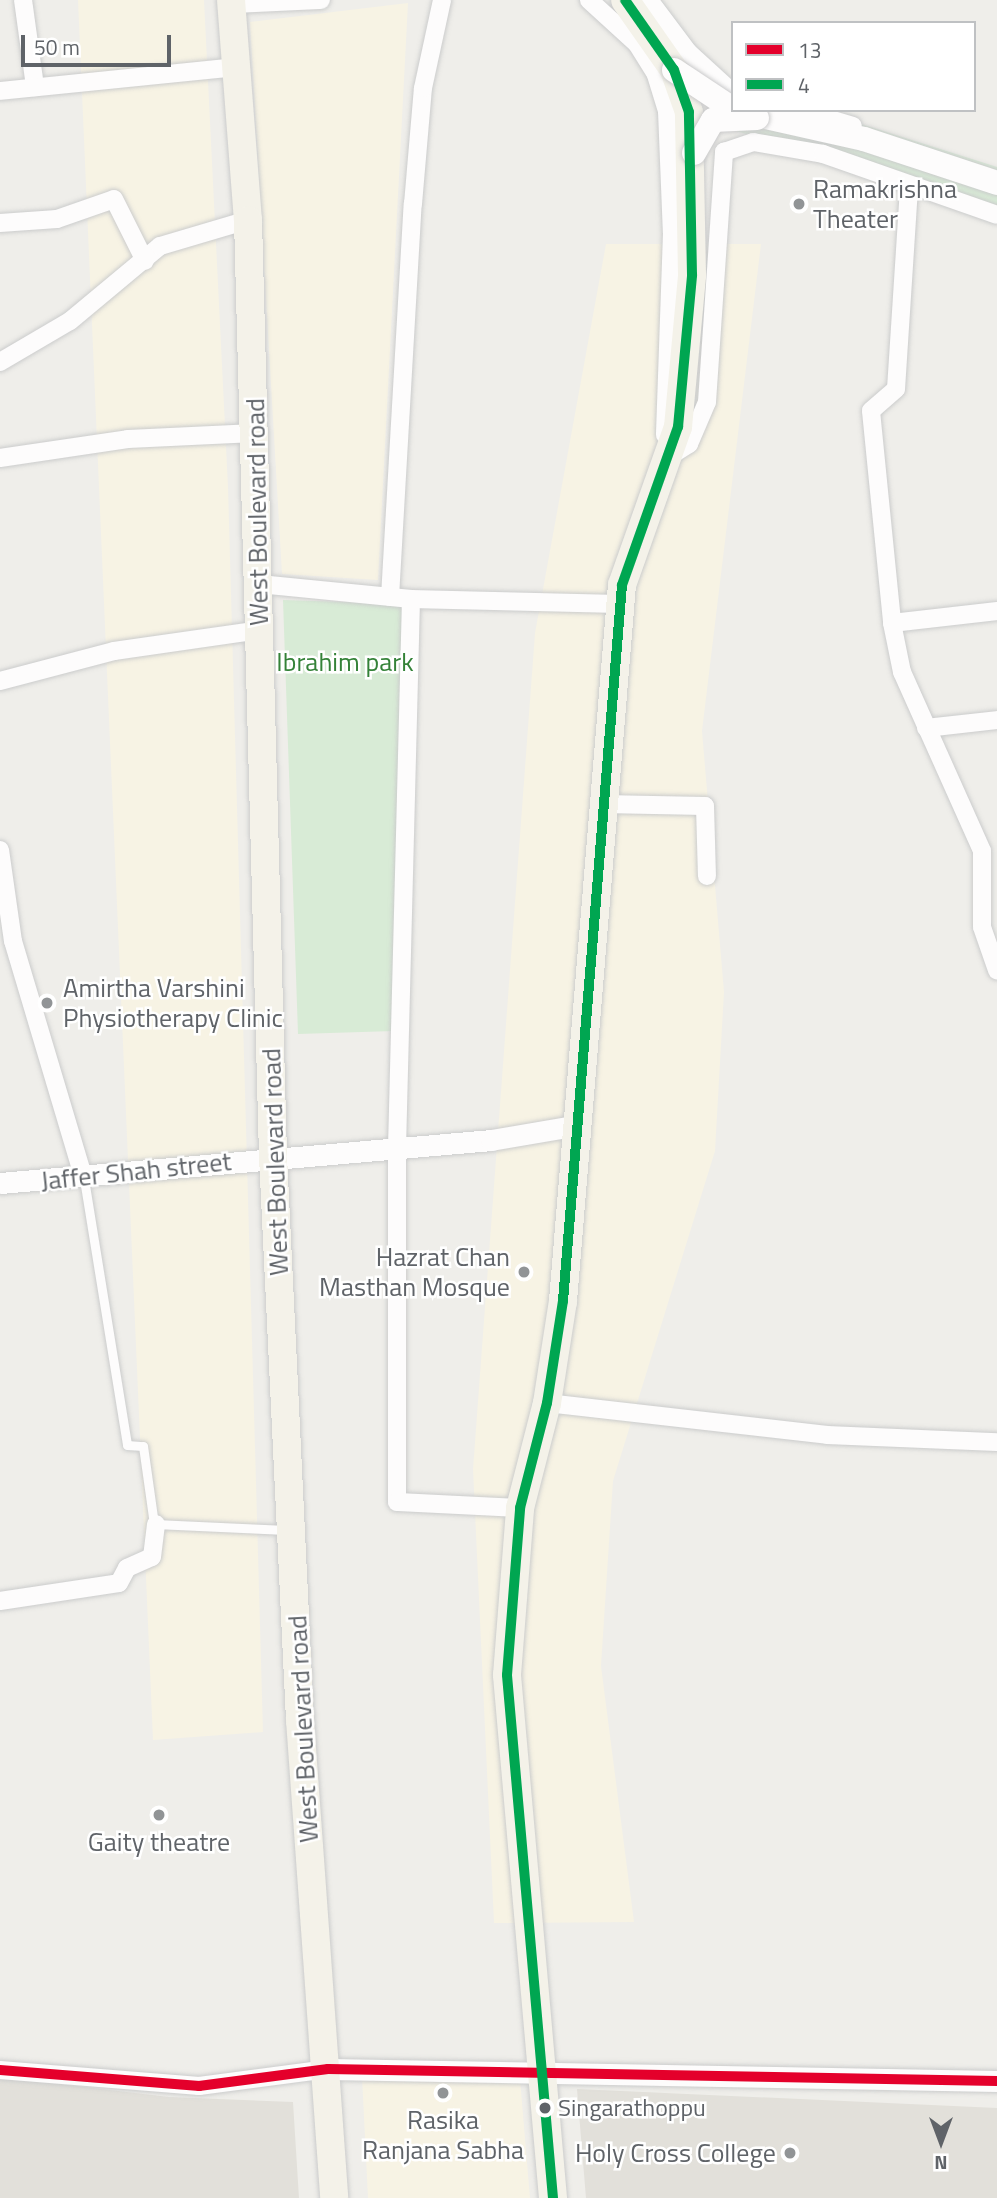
<!DOCTYPE html>
<style>
body{margin:0}
#map{position:relative;width:997px;height:2198px;overflow:hidden;background:#efeeea;font-family:"Titillium Web",sans-serif}
div>[style]{position:absolute}
.commercial>*{inset:0;background:#f7f3e4}
.education>*{inset:0;background:#e2e0da}
.green>*{inset:0;background:#d8ebd6}
.roads{filter:drop-shadow(0 0 2px #cbcccc) drop-shadow(0 0 2px #cbcccc)}
.service>*{height:9px;margin:-4.5px;padding:0 4.5px;transform-origin:4.5px;border-radius:4.5px;background:#fdfcfc}
.minor>*{height:18px;margin:-9px;padding:0 9px;transform-origin:9px;border-radius:9px;background:#fdfcfc}
.tertiary>*{height:21px;margin:-10.5px;padding:0 10.5px;transform-origin:10.5px;border-radius:10.5px;background:#fdfcfc}
.secondary>*{height:24px;margin:-12px;padding:0 12px;transform-origin:12px;border-radius:12px;background:#fdfcfc}
.primary>*{height:28px;margin:-14px;padding:0 14px;transform-origin:14px;border-radius:14px;background:#f4f2e9}
.bridges{filter:drop-shadow(0 0 2px #cacacb) drop-shadow(0 0 2px #cacacb)}
.secondary-bridge>*{height:24px;margin:-12px;padding:0 12px;transform-origin:12px;border-radius:12px;background:#fdfcfc}
.bus-1>*{height:10px;margin:-5px;padding:0 5px;transform-origin:5px;border-radius:5px;background:#e4002b}
.bus-2>*{height:10px;margin:-5px;padding:0 5px;transform-origin:5px;border-radius:5px;background:#00a651}
.dots>*{width:19px;height:19px;translate:-50% -50%;box-sizing:border-box;border:4px solid #fff;border-radius:50%}
span{translate:-50% -50%;white-space:nowrap;text-align:center;line-height:1.15;-webkit-text-stroke:5px #fff;paint-order:stroke}
.bus-label{font-size:24px;color:#5f6368}
.left{translate:0 -50%;text-align:left}
.poi-label{font-size:26px;color:#5f6368}
.right{translate:-100% -50%;text-align:right}
.street-label{font-size:26px;color:#5f6368}
.park-label{font-size:26px;color:#348238}
.legend{position:absolute;left:731px;top:21px;width:245px;height:91px;box-sizing:border-box;background:#fff;border:2px solid #bfc1c3;margin:0;padding:9px 12px;list-style:none;font-size:21px;color:#5f6368}
.legend li{display:flex;align-items:center;gap:14px;height:35px}
.legend b{width:35px;border:2px solid #bfc1c3}
.north{position:absolute;left:906px;top:2107px;width:70px;height:70px;-webkit-text-stroke:5px #fff;paint-order:stroke;rotate:180deg;font-size:19px;font-weight:700;line-height:28px;text-align:center;color:#5f6368}
.north::after{content:'';display:block;margin:auto;width:24px;height:32px;background:#5f6368;clip-path:polygon(50% 0,100% 100%,50% 72%,0 100%)}
.scale{position:absolute;left:21px;top:35px;width:150px;height:32px;box-sizing:border-box;border:4px solid #5f6368;border-top:0;padding-left:9px;font-size:21px;line-height:24px;white-space:nowrap;color:#5f6368;-webkit-text-stroke:5px #fff;paint-order:stroke}
</style>
<div id="map">
<div class="commercial">
<div style="clip-path:polygon(78px 0,204px 0,228px 487px,263px 1732px,153px 1740px)"></div>
<div style="clip-path:polygon(408px 3px,378px 580px,282px 574px,250px 22px)"></div>
<div style="clip-path:polygon(606px 244px,761px 244px,702px 731px,724px 992px,715px 1151px,613px 1481px,601px 1666px,634px 1922px,494px 1923px,473px 1469px,535px 633px)"></div>
<div style="clip-path:polygon(362px 2077px,520px 2079px,530px 2198px,368px 2198px)"></div>
</div>
<div class="education">
<div style="clip-path:polygon(0 2077px,169px 2097px,293px 2102px,299px 2198px,0 2198px)"></div>
<div style="clip-path:polygon(577px 2089px,997px 2108px,997px 2198px,586px 2198px)"></div>
</div>
<div class="green">
<div style="clip-path:polygon(740px 110px,817px 110px,997px 167px,997px 209px,736px 131px)"></div>
<div style="clip-path:polygon(283px 600px,406px 604px,394px 1031px,298px 1034px)"></div>
</div>
<div class="roads">
<div class="service">
<div style="left:84px;top:1179px;width:269px;rotate:80.8deg"></div>
<div style="left:127px;top:1445px;width:16px;rotate:4deg"></div>
<div style="left:143px;top:1446px;width:79px;rotate:82deg"></div>
<div style="left:154px;top:1524px;width:133px;rotate:2.6deg"></div>
</div>
<div class="minor">
<div style="left:23px;top:0;width:88px;rotate:82.1deg"></div>
<div style="left:589px;top:0;width:65px;rotate:42.5deg"></div>
<div style="left:637px;top:44px;width:36px;rotate:58deg"></div>
<div style="left:656px;top:75px;width:38px;rotate:73deg"></div>
<div style="left:667px;top:111px;width:122px;rotate:87.7deg"></div>
<div style="left:672px;top:233px;width:202px;rotate:92deg"></div>
<div style="left:649px;top:0;width:65px;rotate:53.1deg"></div>
<div style="left:688px;top:52px;width:61px;rotate:42.3deg"></div>
<div style="left:232px;top:4px;width:89px;rotate:-2.6deg"></div>
<div style="left:0;top:91px;width:239px;rotate:-5.8deg"></div>
<div style="left:799px;top:110px;width:56px;rotate:16.5deg"></div>
<div style="left:909px;top:188px;width:201px;rotate:93.7deg"></div>
<div style="left:896px;top:389px;width:33px;rotate:139deg"></div>
<div style="left:871px;top:411px;width:213px;rotate:84.3deg"></div>
<div style="left:892px;top:623px;width:50px;rotate:78.5deg"></div>
<div style="left:902px;top:672px;width:196px;rotate:65.9deg"></div>
<div style="left:982px;top:851px;width:76px;rotate:90deg"></div>
<div style="left:982px;top:927px;width:46px;rotate:70.8deg"></div>
<div style="left:0;top:223px;width:57px;rotate:-4deg"></div>
<div style="left:57px;top:219px;width:60px;rotate:-19.3deg"></div>
<div style="left:114px;top:199px;width:69px;rotate:63.4deg"></div>
<div style="left:0;top:362px;width:81px;rotate:-30.4deg"></div>
<div style="left:70px;top:321px;width:117px;rotate:-39.8deg"></div>
<div style="left:160px;top:246px;width:92px;rotate:-16.5deg"></div>
<div style="left:668px;top:457px;width:25px;rotate:-32deg"></div>
<div style="left:689px;top:444px;width:46px;rotate:-66.8deg"></div>
<div style="left:707px;top:402px;width:251px;rotate:-86.1deg"></div>
<div style="left:724px;top:152px;width:31px;rotate:-19deg"></div>
<div style="left:753px;top:142px;width:71px;rotate:9.7deg"></div>
<div style="left:823px;top:154px;width:184px;rotate:19.3deg"></div>
<div style="left:0;top:458px;width:129px;rotate:-8.4deg"></div>
<div style="left:128px;top:439px;width:127px;rotate:-2.7deg"></div>
<div style="left:259px;top:584px;width:153px;rotate:5.6deg"></div>
<div style="left:411px;top:599px;width:208px;rotate:1.4deg"></div>
<div style="left:390px;top:597px;width:394px;rotate:-86.7deg"></div>
<div style="left:413px;top:204px;width:116px;rotate:-85.1deg"></div>
<div style="left:423px;top:88px;width:90px;rotate:-77.8deg"></div>
<div style="left:411px;top:599px;width:548px;rotate:91.46deg"></div>
<div style="left:397px;top:1147px;width:355px;rotate:90deg"></div>
<div style="left:397px;top:1502px;width:123px;rotate:2.8deg"></div>
<div style="left:892px;top:623px;width:106px;rotate:-6.5deg"></div>
<div style="left:0;top:681px;width:118px;rotate:-14.7deg"></div>
<div style="left:114px;top:651px;width:147px;rotate:-8.2deg"></div>
<div style="left:926px;top:728px;width:71px;rotate:-6.4deg"></div>
<div style="left:602px;top:804px;width:103px;rotate:1.1deg"></div>
<div style="left:705px;top:806px;width:70px;rotate:88.4deg"></div>
<div style="left:0;top:850px;width:92px;rotate:81.9deg"></div>
<div style="left:13px;top:941px;width:248px;rotate:73.4deg"></div>
<div style="left:547px;top:1403px;width:282px;rotate:6.5deg"></div>
<div style="left:827px;top:1435px;width:170px;rotate:2.4deg"></div>
<div style="left:0;top:1601px;width:120px;rotate:-8.6deg"></div>
<div style="left:119px;top:1583px;width:17px;rotate:-62deg"></div>
<div style="left:127px;top:1568px;width:27px;rotate:-24deg"></div>
<div style="left:152px;top:1557px;width:33px;rotate:-83deg"></div>
<div style="left:0;top:2070px;width:200px;rotate:4.6deg"></div>
<div style="left:199px;top:2086px;width:130px;rotate:-7.5deg"></div>
</div>
<div class="tertiary">
<div style="left:0;top:1183px;width:493px;rotate:-5deg"></div>
<div style="left:491px;top:1140px;width:89px;rotate:-9.7deg"></div>
<div style="left:328px;top:2069px;width:669px;rotate:1.03deg"></div>
</div>
<div class="secondary">
<div style="left:739px;top:111px;width:128px;rotate:12.6deg"></div>
<div style="left:864px;top:139px;width:140px;rotate:18.3deg"></div>
</div>
<div class="primary">
<div style="left:231px;top:0;width:221px;rotate:85.6deg"></div>
<div style="left:248px;top:220px;width:936px;rotate:88.47deg"></div>
<div style="left:273px;top:1156px;width:565px;rotate:87.26deg"></div>
<div style="left:300px;top:1720px;width:479px;rotate:85.9deg"></div>
<div style="left:553px;top:2198px;width:525px;rotate:-95.03deg"></div>
<div style="left:507px;top:1675px;width:168px;rotate:-85.5deg"></div>
<div style="left:520px;top:1508px;width:108px;rotate:-75.6deg"></div>
<div style="left:547px;top:1403px;width:103px;rotate:-81.1deg"></div>
<div style="left:563px;top:1301px;width:718px;rotate:-85.29deg"></div>
<div style="left:622px;top:585px;width:168px;rotate:-70.5deg"></div>
<div style="left:678px;top:427px;width:153px;rotate:-84.7deg"></div>
<div style="left:692px;top:275px;width:163px;rotate:-91.1deg"></div>
<div style="left:689px;top:112px;width:45px;rotate:-109.7deg"></div>
<div style="left:674px;top:70px;width:85px;rotate:-125deg"></div>
</div>
</div>
<div class="bridges">
<div class="secondary-bridge">
<div style="left:674px;top:70px;width:71px;rotate:33.5deg"></div>
<div style="left:694px;top:153px;width:38px;rotate:-60deg"></div>
<div style="left:713px;top:120px;width:44px;rotate:-2.6deg"></div>
</div>
</div>
<div class="bus-1">
<div style="left:0;top:2070px;width:200px;rotate:4.6deg"></div>
<div style="left:199px;top:2086px;width:130px;rotate:-7.5deg"></div>
<div style="left:328px;top:2069px;width:669px;rotate:1.03deg"></div>
</div>
<div class="bus-2">
<div style="left:553px;top:2198px;width:525px;rotate:-95.03deg"></div>
<div style="left:507px;top:1675px;width:168px;rotate:-85.5deg"></div>
<div style="left:520px;top:1508px;width:108px;rotate:-75.6deg"></div>
<div style="left:547px;top:1403px;width:103px;rotate:-81.1deg"></div>
<div style="left:563px;top:1301px;width:718px;rotate:-85.29deg"></div>
<div style="left:622px;top:585px;width:168px;rotate:-70.5deg"></div>
<div style="left:678px;top:427px;width:153px;rotate:-84.7deg"></div>
<div style="left:692px;top:275px;width:163px;rotate:-91.1deg"></div>
<div style="left:689px;top:112px;width:45px;rotate:-109.7deg"></div>
<div style="left:674px;top:70px;width:85px;rotate:-125deg"></div>
</div>
<div class="dots">
<div style="left:799px;top:204px;background:#919496"></div>
<div style="left:47px;top:1003px;background:#919496"></div>
<div style="left:524px;top:1272px;background:#919496"></div>
<div style="left:159px;top:1815px;background:#919496"></div>
<div style="left:443px;top:2093px;background:#919496"></div>
<div style="left:545px;top:2108px;background:#5f6368"></div>
<div style="left:790px;top:2153px;background:#919496"></div>
</div>
<div class="bus-label">
<span class="left" style="left:558px;top:2108px">Singarathoppu</span>
</div>
<div class="poi-label">
<span class="left" style="left:813px;top:204px">Ramakrishna<br>Theater</span>
<span class="left" style="left:63px;top:1003px">Amirtha Varshini<br>Physiotherapy Clinic</span>
<span class="right" style="left:510px;top:1272px">Hazrat Chan<br>Masthan Mosque</span>
<span style="left:159px;top:1842px">Gaity theatre</span>
<span style="left:443px;top:2135px">Rasika<br>Ranjana Sabha</span>
<span class="right" style="left:776px;top:2153px">Holy Cross College</span>
</div>
<div class="street-label">
<span style="left:257px;top:512px;rotate:-91deg">West Boulevard road</span>
<span style="left:275px;top:1162px;rotate:-92deg">West Boulevard road</span>
<span style="left:136px;top:1171px;rotate:-6deg">Jaffer Shah street</span>
<span style="left:303px;top:1729px;rotate:-93deg">West Boulevard road</span>
</div>
<div class="park-label">
<span style="left:345px;top:662px">Ibrahim park</span>
</div>
<ul class="legend">
<li><b style="height:9px;background:#e4002b"></b>13</li>
<li><b style="height:9px;background:#00a651"></b>4</li>
</ul>
<div class="north">N</div>
<div class="scale">50 m</div>
</div>
